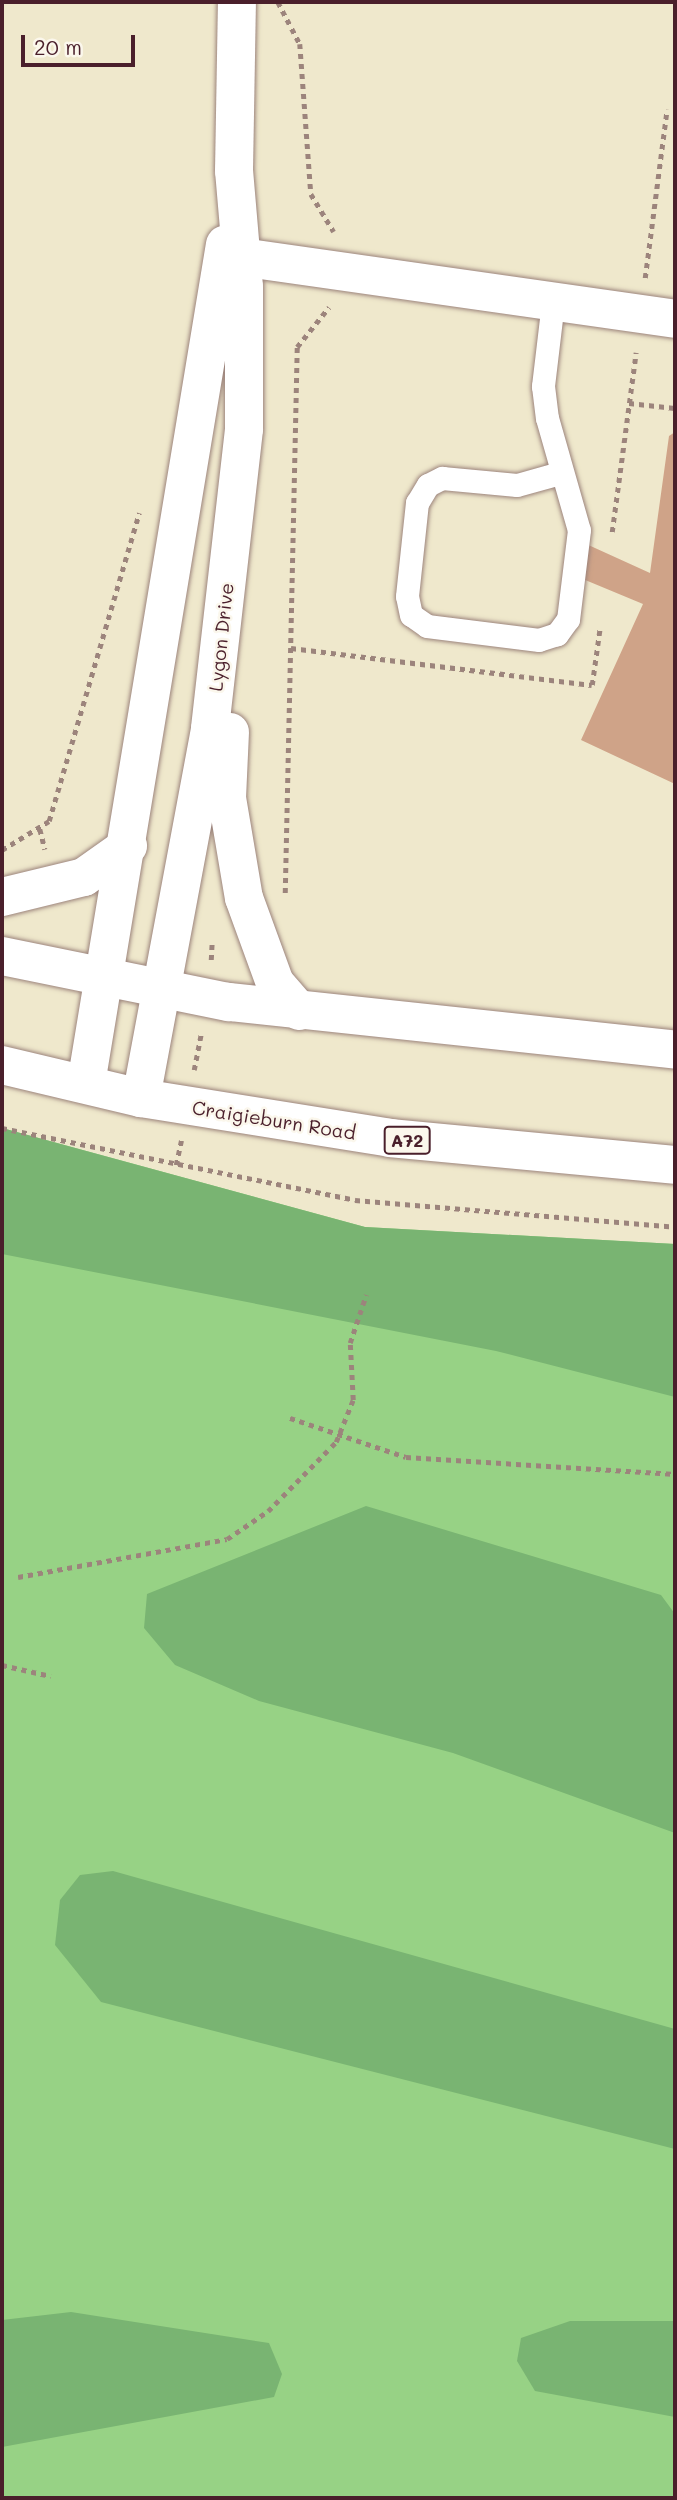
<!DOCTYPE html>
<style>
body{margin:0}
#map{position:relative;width:677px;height:2500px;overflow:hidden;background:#efe8cc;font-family:Mali,sans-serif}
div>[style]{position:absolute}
.green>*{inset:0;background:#97d285}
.forest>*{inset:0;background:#79b472}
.building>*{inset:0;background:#cfa388}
.path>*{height:4.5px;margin-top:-2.25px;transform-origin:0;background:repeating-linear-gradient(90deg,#9c847c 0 5px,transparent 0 10px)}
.roads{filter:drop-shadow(0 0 2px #9c847c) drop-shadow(0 0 2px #9c847c)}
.lane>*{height:23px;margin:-11.5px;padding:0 11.5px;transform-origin:11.5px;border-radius:11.5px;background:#fff}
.street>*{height:38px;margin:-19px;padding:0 19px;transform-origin:19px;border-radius:19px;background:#fff}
.secondary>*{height:38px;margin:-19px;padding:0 19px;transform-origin:19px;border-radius:19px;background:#fff}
.primary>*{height:38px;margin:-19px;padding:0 19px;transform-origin:19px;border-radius:19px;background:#fff}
span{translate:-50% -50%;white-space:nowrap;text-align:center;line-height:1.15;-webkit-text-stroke:5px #fbf7ec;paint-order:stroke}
.shield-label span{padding:2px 5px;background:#fbf7ec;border:2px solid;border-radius:5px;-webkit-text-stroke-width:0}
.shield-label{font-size:18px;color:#4a1f2b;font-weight:700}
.street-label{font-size:19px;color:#4a1f2b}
.frame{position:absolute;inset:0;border:4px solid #4a1f2b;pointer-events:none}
.scale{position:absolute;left:21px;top:35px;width:114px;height:32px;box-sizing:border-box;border:4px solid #4a1f2b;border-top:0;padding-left:9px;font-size:21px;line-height:24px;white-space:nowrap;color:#4a1f2b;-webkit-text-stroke:5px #fbf7ec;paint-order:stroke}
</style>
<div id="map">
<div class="green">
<div style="clip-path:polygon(2px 1128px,365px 1227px,675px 1244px,675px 2498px,2px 2498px)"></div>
</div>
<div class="forest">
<div style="clip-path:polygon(2px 1128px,365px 1227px,675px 1244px,675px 1397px,496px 1351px,2px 1254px)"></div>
<div style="clip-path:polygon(366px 1506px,661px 1595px,675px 1614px,675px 1833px,453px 1753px,259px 1701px,175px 1665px,144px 1628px,147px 1594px)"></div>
<div style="clip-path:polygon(113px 1871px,675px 2029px,675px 2149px,101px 2002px,55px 1945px,60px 1900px,80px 1875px)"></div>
<div style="clip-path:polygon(71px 2312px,269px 2343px,282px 2374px,274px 2397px,2px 2447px,2px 2320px)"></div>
<div style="clip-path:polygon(570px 2321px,675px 2321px,675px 2417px,535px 2391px,517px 2361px,521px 2338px)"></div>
</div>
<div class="building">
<div style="clip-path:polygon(675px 432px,675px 784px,581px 740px,643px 604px,578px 577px,584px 543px,650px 573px,669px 436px)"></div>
</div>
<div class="path">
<div style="left:278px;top:2px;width:47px;rotate:62.4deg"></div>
<div style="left:300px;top:44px;width:150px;rotate:85.8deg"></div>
<div style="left:311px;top:194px;width:44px;rotate:58.8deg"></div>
<div style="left:645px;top:278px;width:170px;rotate:-82.6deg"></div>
<div style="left:629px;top:403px;width:46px;rotate:6.2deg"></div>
<div style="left:612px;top:532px;width:181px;rotate:-82.4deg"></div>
<div style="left:291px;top:648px;width:303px;rotate:7deg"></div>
<div style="left:592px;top:685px;width:59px;rotate:-82.1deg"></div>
<div style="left:40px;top:829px;width:21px;rotate:76deg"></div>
<div style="left:2px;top:850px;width:55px;rotate:-31.7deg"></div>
<div style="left:49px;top:821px;width:321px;rotate:-73.7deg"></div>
<div style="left:285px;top:893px;width:546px;rotate:-88.74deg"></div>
<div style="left:297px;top:347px;width:51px;rotate:-51.3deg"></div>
<div style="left:211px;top:960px;width:19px;rotate:-87deg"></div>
<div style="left:194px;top:1070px;width:37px;rotate:-79deg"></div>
<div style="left:2px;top:1128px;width:360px;rotate:11.5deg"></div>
<div style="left:355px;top:1200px;width:321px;rotate:4.8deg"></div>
<div style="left:176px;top:1165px;width:25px;rotate:-78deg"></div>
<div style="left:290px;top:1418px;width:122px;rotate:18.6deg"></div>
<div style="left:406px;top:1457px;width:270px;rotate:3.6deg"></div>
<div style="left:18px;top:1577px;width:212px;rotate:-10.3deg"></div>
<div style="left:227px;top:1539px;width:50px;rotate:-34.3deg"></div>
<div style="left:268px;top:1511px;width:97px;rotate:-45.4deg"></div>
<div style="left:336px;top:1442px;width:45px;rotate:-68deg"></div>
<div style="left:353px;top:1400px;width:57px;rotate:-93deg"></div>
<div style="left:350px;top:1343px;width:51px;rotate:-71.6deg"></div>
<div style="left:2px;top:1665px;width:50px;rotate:12.7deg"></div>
</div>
<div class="roads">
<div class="lane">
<div style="left:553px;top:302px;width:85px;rotate:96.8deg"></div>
<div style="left:543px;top:386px;width:32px;rotate:83deg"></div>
<div style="left:547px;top:418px;width:116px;rotate:74.1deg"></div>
<div style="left:579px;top:530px;width:90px;rotate:97deg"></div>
<div style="left:568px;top:619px;width:19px;rotate:126deg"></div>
<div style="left:557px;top:634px;width:19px;rotate:162deg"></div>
<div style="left:539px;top:640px;width:113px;rotate:-172.9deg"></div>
<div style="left:427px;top:626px;width:19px;rotate:-145deg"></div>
<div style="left:411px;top:615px;width:19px;rotate:-102deg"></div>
<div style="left:407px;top:596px;width:94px;rotate:-83.9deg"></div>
<div style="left:417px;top:503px;width:21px;rotate:-59deg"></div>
<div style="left:428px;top:485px;width:16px;rotate:-27deg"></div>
<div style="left:442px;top:478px;width:75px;rotate:5.3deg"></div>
<div style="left:517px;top:485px;width:45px;rotate:-15.6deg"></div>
</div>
<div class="street">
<div style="left:241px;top:257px;width:438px;rotate:8.1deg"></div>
</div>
<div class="secondary">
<div style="left:230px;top:732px;width:66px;rotate:92.6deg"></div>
<div style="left:227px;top:798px;width:101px;rotate:80.4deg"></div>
<div style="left:244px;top:898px;width:90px;rotate:70deg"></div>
<div style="left:275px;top:983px;width:37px;rotate:49deg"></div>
<div style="left:2px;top:897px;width:84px;rotate:-13.7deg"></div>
<div style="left:84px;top:877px;width:54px;rotate:-35.2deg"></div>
<div style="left:86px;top:1084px;width:851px;rotate:-80.6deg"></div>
<div style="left:141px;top:1098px;width:376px;rotate:-79.4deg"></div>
<div style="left:210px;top:728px;width:301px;rotate:-83.5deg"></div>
<div style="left:244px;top:429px;width:142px;rotate:-90deg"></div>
<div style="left:244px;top:287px;width:116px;rotate:-94.9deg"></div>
<div style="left:234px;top:171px;width:169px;rotate:-89deg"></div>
</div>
<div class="primary">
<div style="left:2px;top:956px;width:232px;rotate:11.5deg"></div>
<div style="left:229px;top:1002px;width:449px;rotate:6.1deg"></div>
<div style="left:2px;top:1065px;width:143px;rotate:13.4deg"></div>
<div style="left:141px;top:1098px;width:252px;rotate:9.1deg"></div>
<div style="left:390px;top:1138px;width:286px;rotate:5.4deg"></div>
</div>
</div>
<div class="shield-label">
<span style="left:407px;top:1140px">A72</span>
</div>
<div class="street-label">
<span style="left:221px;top:637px;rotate:-84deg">Lygon Drive</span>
<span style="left:274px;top:1120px;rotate:9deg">Craigieburn Road</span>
</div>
<div class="frame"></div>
<div class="scale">20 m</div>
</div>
